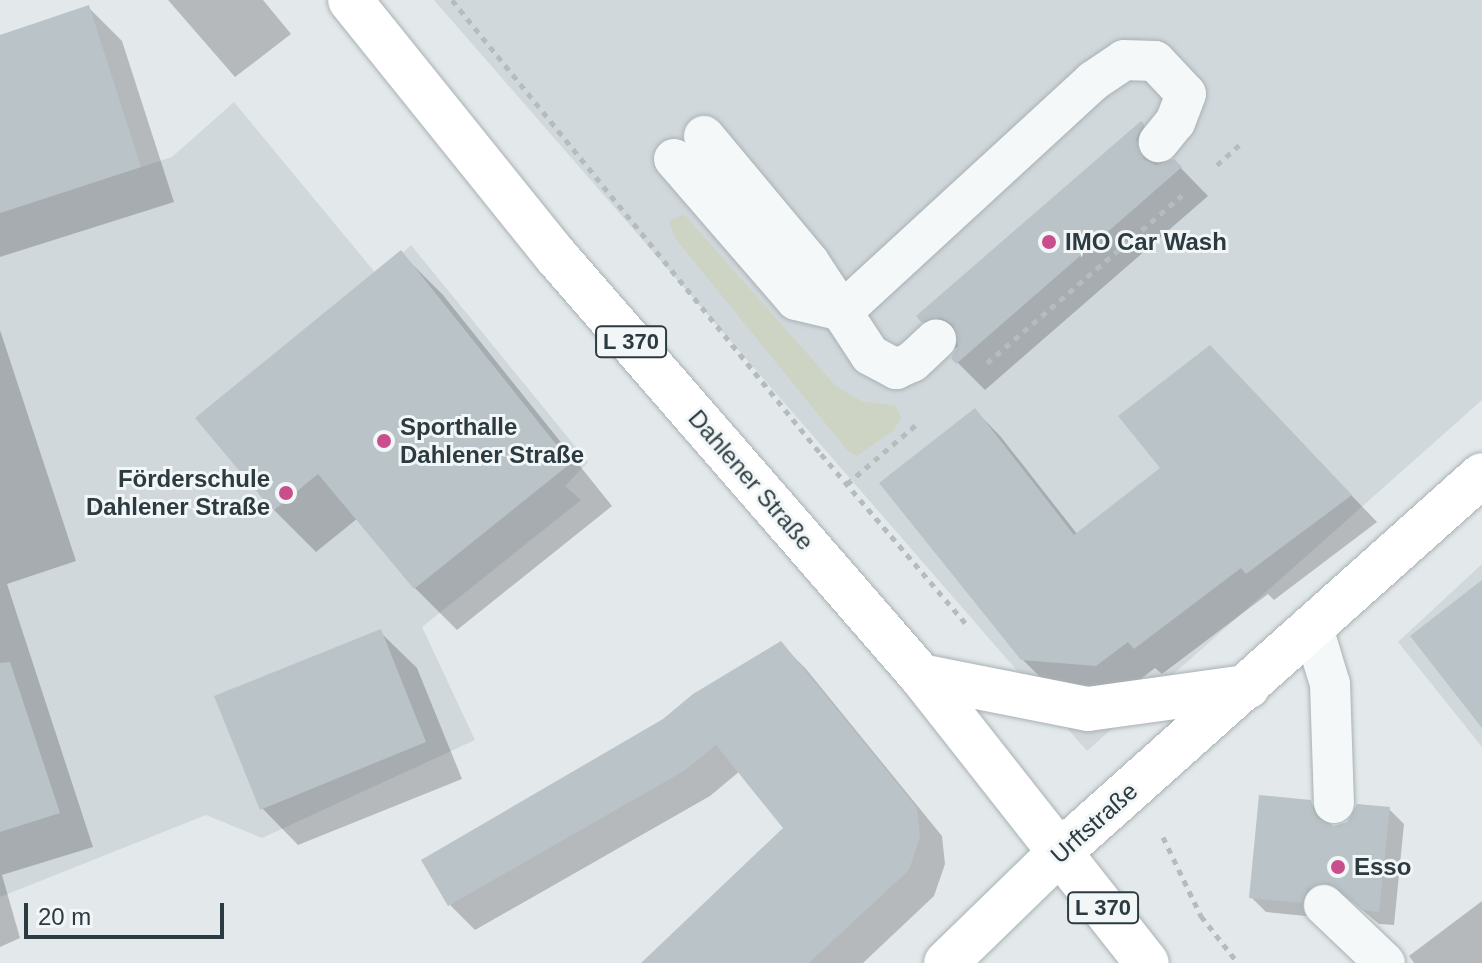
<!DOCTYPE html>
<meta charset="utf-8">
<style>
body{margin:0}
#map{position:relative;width:1482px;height:963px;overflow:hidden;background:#e3e8ea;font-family:Helvetica,sans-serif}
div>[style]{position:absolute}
.built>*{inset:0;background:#d1d8dc}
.green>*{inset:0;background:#ced4c4}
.shadow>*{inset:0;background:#0003}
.building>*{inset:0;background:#bac3c7}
.path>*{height:5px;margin-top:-2.5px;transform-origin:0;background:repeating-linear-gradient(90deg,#b4bcbd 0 6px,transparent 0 12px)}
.roads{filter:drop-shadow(0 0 2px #a8b1b4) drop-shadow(0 0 2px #a8b1b4)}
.lane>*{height:40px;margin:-20px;padding:0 20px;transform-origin:20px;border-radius:20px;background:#f5f8f8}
.secondary>*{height:44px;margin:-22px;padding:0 22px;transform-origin:22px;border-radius:22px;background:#fff}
.primary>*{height:44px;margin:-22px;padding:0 22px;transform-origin:22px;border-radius:22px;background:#fff}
.dots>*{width:22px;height:22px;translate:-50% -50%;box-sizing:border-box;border:4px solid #f2f6f7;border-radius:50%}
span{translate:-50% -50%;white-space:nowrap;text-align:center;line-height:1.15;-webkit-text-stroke:6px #f2f6f7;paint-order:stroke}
.shield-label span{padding:2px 6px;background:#f2f6f7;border:2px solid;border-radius:6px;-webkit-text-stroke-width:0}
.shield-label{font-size:22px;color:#2b3b41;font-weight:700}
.poi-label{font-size:24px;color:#2b3b41;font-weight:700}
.left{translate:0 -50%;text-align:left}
.right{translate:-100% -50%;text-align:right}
.street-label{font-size:24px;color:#2b3b41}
.scale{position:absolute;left:24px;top:903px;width:200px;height:36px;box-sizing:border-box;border:4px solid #2b3b41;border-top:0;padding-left:10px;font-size:24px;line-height:28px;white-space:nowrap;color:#2b3b41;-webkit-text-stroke:6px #f2f6f7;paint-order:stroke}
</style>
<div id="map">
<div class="built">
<div style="clip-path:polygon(434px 0,1482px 0,1482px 400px,1087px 751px)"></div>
<div style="clip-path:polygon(234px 102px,378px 276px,411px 245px,588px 462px,565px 486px,581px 500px,422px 627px,475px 740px,262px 838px,206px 815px,0 897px,0 213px,172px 157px)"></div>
<div style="clip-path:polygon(1482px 564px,1482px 747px,1398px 642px)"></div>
</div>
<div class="green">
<div style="clip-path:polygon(684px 214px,836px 386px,861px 401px,896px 406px,901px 418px,894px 430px,857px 456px,847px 450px,674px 237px,669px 221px)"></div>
</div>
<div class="shadow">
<div style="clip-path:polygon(168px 0,263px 0,291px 34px,235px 77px)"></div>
<div style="clip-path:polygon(88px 7px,122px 41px,174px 202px,0 257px,0 37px)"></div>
<div style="clip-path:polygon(1141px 123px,1171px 153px,1165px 164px,1174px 161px,1208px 196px,985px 390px,957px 362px,960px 347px,951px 349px,923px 321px)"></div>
<div style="clip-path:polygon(401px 253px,443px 295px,612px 506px,457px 630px,415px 588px,358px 518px,316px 552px,274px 510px)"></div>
<div style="clip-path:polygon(0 330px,76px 561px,7px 584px,93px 847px,2px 875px,20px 938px,0 947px)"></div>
<div style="clip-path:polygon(1236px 375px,1377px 522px,1274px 600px,1268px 594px,1162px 674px,1155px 668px,1124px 692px,1049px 686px,1022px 659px,975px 410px,1001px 437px,1078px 535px,1163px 468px)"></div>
<div style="clip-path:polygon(380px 632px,417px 668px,462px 779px,298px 845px,262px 808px)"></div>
<div style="clip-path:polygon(781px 644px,806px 669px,942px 836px,945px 864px,934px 896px,863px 963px,644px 963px,786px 828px,740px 771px,710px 796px,475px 930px,450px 905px,664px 720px)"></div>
<div style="clip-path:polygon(1310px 802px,1334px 828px,1389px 809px,1404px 824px,1394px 925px,1379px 924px,1345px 896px,1322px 903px,1316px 917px,1266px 912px,1251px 897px)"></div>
<div style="clip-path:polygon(1482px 901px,1482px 963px,1414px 963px,1409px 956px)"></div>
</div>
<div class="building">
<div style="clip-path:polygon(89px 5px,141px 167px,0 213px,0 35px)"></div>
<div style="clip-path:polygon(1141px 121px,1144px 124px,1136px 139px,1144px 159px,1156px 165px,1174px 159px,1182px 167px,956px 364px,951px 358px,958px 346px,953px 325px,942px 318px,921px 322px,916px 316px)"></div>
<div style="clip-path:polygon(401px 250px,571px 463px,414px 589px,318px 474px,273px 511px,195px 418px)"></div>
<div style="clip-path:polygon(1210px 345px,1352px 495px,1246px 574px,1241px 568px,1134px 649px,1128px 642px,1096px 666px,1021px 660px,879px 483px,975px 408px,1074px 535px,1160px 468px,1118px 416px)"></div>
<div style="clip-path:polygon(1482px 580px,1482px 728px,1410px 636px)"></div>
<div style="clip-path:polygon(381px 629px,426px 742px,260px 810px,214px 696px)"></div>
<div style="clip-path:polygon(781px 641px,917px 808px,920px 837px,909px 870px,809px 963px,641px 963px,783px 828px,716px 745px,684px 771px,448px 906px,421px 860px,663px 719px,693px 694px)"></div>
<div style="clip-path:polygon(10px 662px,60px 813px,0 832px,0 663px)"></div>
<div style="clip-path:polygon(1259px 795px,1311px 800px,1315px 816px,1334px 826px,1347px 822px,1357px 804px,1390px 807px,1379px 912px,1362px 910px,1329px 883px,1308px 889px,1302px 903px,1249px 898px)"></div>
</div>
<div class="path">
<div style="left:452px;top:0;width:585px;rotate:50.9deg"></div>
<div style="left:821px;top:454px;width:225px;rotate:49.5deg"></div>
<div style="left:1217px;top:165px;width:30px;rotate:-42deg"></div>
<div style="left:987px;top:363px;width:257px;rotate:-40.7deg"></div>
<div style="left:847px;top:484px;width:95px;rotate:-40.7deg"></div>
<div style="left:1163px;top:837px;width:88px;rotate:64.3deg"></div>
<div style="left:1201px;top:916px;width:60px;rotate:51.8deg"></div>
</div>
<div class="roads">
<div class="lane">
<div style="left:704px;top:136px;width:164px;rotate:50.2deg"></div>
<div style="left:809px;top:262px;width:111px;rotate:56.7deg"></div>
<div style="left:870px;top:355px;width:30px;rotate:28deg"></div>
<div style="left:896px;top:369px;width:17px;rotate:-24deg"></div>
<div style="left:912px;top:362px;width:33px;rotate:-43deg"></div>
<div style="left:674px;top:159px;width:186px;rotate:49.1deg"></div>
<div style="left:796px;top:300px;width:48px;rotate:13.2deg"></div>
<div style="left:843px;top:311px;width:340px;rotate:-42.6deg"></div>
<div style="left:1093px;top:81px;width:37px;rotate:-34deg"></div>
<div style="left:1124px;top:60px;width:31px;rotate:2deg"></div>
<div style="left:1155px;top:61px;width:45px;rotate:46.8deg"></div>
<div style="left:1186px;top:94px;width:30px;rotate:111deg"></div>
<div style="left:1175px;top:122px;width:26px;rotate:129deg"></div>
<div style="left:1313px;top:628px;width:59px;rotate:73.1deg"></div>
<div style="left:1330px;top:684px;width:119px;rotate:88.1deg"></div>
<div style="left:1324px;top:905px;width:84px;rotate:43.6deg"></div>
</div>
<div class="secondary">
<div style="left:921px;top:676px;width:170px;rotate:11.2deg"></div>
<div style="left:1088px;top:709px;width:161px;rotate:-7.9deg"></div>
<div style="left:946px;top:963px;width:158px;rotate:-44.2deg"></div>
<div style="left:1059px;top:853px;width:567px;rotate:-41.78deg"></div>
</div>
<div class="primary">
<div style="left:350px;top:0;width:329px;rotate:51.2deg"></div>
<div style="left:556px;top:256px;width:556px;rotate:49.01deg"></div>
<div style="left:921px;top:676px;width:365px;rotate:51.8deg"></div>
</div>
</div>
<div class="dots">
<div style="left:1049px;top:242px;background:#c84f8c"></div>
<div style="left:384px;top:441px;background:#c84f8c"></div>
<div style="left:286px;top:493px;background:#c84f8c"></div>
<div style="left:1338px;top:867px;background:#c84f8c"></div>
</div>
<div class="shield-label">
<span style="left:631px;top:342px">L 370</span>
<span style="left:1103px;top:908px">L 370</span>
</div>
<div class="poi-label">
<span class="left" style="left:1065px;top:242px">IMO Car Wash</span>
<span class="left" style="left:400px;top:441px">Sporthalle<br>Dahlener Straße</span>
<span class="right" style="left:270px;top:493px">Förderschule<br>Dahlener Straße</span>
<span class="left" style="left:1354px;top:867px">Esso</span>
</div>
<div class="street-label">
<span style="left:751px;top:480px;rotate:49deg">Dahlener Straße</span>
<span style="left:1094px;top:823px;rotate:-42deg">Urftstraße</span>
</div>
<div class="scale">20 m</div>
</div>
